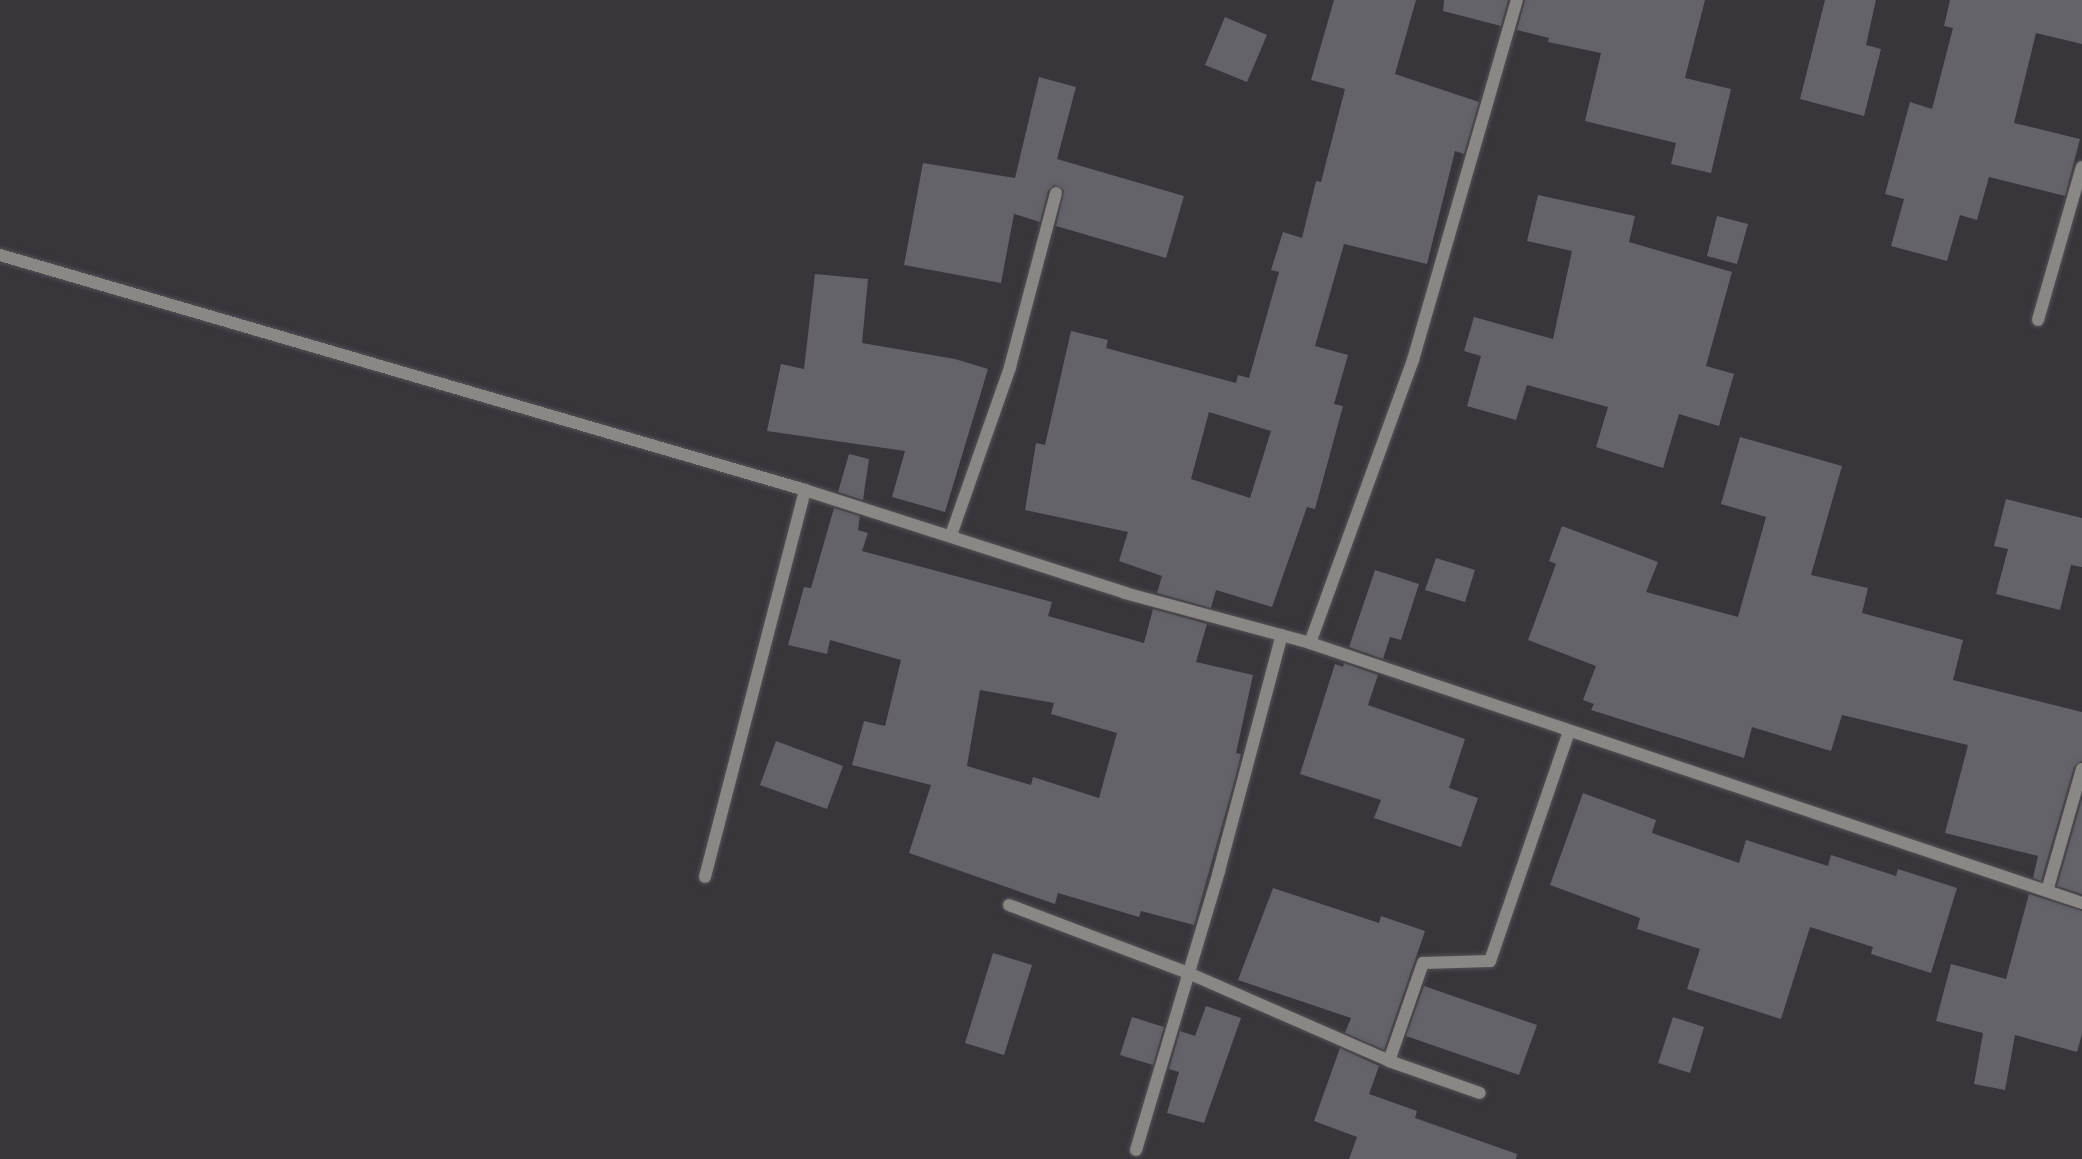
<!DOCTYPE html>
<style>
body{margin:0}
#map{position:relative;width:2082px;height:1159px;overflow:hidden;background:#38353b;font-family:"Space Grotesk",sans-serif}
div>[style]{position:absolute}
.building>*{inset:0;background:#64636a}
.roads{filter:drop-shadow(0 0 2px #545257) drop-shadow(0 0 2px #545257)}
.street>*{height:12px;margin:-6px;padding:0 6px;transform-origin:6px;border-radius:6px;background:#8b8785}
span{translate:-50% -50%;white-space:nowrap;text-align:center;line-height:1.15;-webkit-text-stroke:4.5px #38353b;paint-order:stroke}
</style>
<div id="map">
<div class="building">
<div style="clip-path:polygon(evenodd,1334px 0,1416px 0,1395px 74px,1479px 102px,1464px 154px,1455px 151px,1427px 264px,1344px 244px,1315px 346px,1348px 355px,1334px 404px,1343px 406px,1315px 509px,1307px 507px,1272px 607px,1216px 590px,1211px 608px,1157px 593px,1162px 576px,1119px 561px,1128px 532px,1025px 510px,1036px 443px,1045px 445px,1071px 331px,1108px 340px,1106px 348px,1236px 383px,1238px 375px,1249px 378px,1279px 272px,1271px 270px,1283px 232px,1302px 238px,1316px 181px,1321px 182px,1345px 89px,1311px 80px,1334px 0,1209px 412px,1271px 431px,1250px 498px,1191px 479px,1209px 412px)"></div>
<div style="clip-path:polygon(1444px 0,1508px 0,1501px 26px,1443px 11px)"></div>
<div style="clip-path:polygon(1525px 0,1705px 0,1685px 78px,1731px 89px,1711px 173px,1671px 164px,1676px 143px,1585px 121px,1601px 53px,1548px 42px,1549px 38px,1517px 30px)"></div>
<div style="clip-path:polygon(1825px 0,1876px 0,1866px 45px,1881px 49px,1864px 116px,1800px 99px)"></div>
<div style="clip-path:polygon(1950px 0,2082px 0,2082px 44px,2036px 33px,2014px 123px,2080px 139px,2065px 196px,1989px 177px,1977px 220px,1960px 215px,1947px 261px,1891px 246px,1904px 199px,1885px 194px,1910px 102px,1932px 109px,1953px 28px,1944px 26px)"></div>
<div style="clip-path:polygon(1225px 17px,1267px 35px,1247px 82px,1205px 65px)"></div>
<div style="clip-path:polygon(1039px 77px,1076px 87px,1057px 159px,1184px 196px,1166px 258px,1056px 226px,1064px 191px,1054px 185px,1048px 191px,1040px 222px,1014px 214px,1001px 283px,904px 265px,923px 163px,1015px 178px)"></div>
<div style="clip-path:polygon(1538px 195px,1635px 216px,1629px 242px,1732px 272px,1706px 366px,1734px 374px,1719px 426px,1679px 414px,1663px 468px,1596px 447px,1608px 407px,1527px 385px,1516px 420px,1467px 406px,1481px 356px,1464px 351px,1474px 317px,1553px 339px,1572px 251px,1527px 241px)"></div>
<div style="clip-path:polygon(1717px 216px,1748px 224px,1737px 264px,1707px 256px)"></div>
<div style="clip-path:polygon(815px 274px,868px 279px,862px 343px,955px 359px,988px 369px,945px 512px,892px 497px,905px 451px,767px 431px,781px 364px,804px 369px)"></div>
<div style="clip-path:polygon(1740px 437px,1842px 466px,1811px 575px,1868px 588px,1862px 613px,1963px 640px,1953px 680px,2082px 712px,2082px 761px,2074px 767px,2041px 881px,2033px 878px,2038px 856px,1945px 833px,1968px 745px,1842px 715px,1831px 751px,1752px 727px,1744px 758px,1591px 710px,1594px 704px,1583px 700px,1596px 666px,1528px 640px,1556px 564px,1549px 561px,1562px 526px,1658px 562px,1646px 592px,1738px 617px,1766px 517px,1721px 504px)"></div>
<div style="clip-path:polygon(849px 454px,869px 459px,863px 500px,838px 492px)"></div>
<div style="clip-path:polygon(2006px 499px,2082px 518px,2082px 567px,2071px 565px,2060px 610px,1996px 594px,2008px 549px,1994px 546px)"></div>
<div style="clip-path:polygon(evenodd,834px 508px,860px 516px,858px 530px,868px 533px,862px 551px,1052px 602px,1048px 616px,1144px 643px,1153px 609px,1207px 624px,1196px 662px,1253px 675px,1236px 753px,1241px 754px,1236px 775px,1194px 925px,1141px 911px,1139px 917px,1058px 893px,1055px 904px,909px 853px,931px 785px,852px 765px,864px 721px,885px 726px,901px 660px,830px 640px,827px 654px,788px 645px,804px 587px,811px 588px,834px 508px,980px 690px,1054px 703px,1051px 714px,1117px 733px,1099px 798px,1033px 777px,1031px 785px,967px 766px,980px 690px)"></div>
<div style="clip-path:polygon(1436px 558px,1475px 570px,1465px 602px,1425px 590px)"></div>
<div style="clip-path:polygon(1375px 570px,1419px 584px,1401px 640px,1390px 637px,1383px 659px,1349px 647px)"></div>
<div style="clip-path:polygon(1344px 663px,1378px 675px,1368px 705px,1465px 739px,1449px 788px,1478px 798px,1461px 847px,1374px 818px,1381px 800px,1300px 774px,1335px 664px,1343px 667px)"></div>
<div style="clip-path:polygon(776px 741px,843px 766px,827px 809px,760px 785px)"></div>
<div style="clip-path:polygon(1583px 793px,1656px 820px,1652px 833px,1739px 863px,1746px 840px,1828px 866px,1831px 855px,1896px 876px,1898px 869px,1957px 888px,1931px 973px,1871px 954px,1873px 947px,1810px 927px,1781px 1019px,1687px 989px,1700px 949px,1637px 929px,1640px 918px,1550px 885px)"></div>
<div style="clip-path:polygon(2082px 799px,2082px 894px,2057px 886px)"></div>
<div style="clip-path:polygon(1273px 888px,1379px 923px,1381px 916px,1425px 931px,1384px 1050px,1345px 1033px,1351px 1018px,1238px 980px)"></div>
<div style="clip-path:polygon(2029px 894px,2082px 911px,2082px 1034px,2077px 1052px,2015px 1035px,2005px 1090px,1974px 1084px,1983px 1033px,1936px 1021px,1951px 964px,2006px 979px)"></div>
<div style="clip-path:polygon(993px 953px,1032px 965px,1004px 1055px,965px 1043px)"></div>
<div style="clip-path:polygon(1424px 986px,1537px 1025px,1519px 1075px,1406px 1036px)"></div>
<div style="clip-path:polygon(1206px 1006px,1241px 1018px,1204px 1123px,1167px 1113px,1179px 1072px,1169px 1069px,1180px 1031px,1195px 1036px)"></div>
<div style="clip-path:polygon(1132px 1017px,1164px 1027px,1153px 1065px,1120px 1055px)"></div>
<div style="clip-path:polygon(1673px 1017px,1704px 1027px,1690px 1073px,1658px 1063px)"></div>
<div style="clip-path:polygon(1340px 1048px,1379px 1066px,1369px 1094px,1417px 1111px,1415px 1118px,1517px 1154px,1516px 1159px,1349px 1159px,1357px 1137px,1314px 1121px)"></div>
</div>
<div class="roads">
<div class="street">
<div style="left:0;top:255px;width:839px;rotate:16.27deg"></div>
<div style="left:805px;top:490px;width:336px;rotate:17.8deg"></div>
<div style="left:1125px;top:593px;width:192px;rotate:15.1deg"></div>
<div style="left:1310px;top:643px;width:301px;rotate:-70deg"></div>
<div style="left:1413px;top:360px;width:375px;rotate:-73.9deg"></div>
<div style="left:2038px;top:320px;width:159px;rotate:-74deg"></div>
<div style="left:951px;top:535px;width:178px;rotate:-70.6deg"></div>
<div style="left:1010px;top:367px;width:180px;rotate:-75.2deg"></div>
<div style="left:1310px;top:643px;width:815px;rotate:18.61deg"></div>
<div style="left:705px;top:877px;width:400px;rotate:-75.5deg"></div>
<div style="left:2047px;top:891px;width:127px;rotate:-74deg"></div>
<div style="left:1009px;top:905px;width:191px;rotate:20.8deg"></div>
<div style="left:1188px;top:973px;width:219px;rotate:23.6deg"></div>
<div style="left:1389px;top:1061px;width:96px;rotate:19.4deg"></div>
<div style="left:1389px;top:1061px;width:104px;rotate:-70.9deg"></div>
<div style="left:1423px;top:963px;width:67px;rotate:-1.7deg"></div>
<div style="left:1490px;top:961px;width:243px;rotate:-71deg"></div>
<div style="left:1136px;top:1150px;width:291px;rotate:-73.4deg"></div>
<div style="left:1219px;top:871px;width:244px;rotate:-75.1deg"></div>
</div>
</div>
</div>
